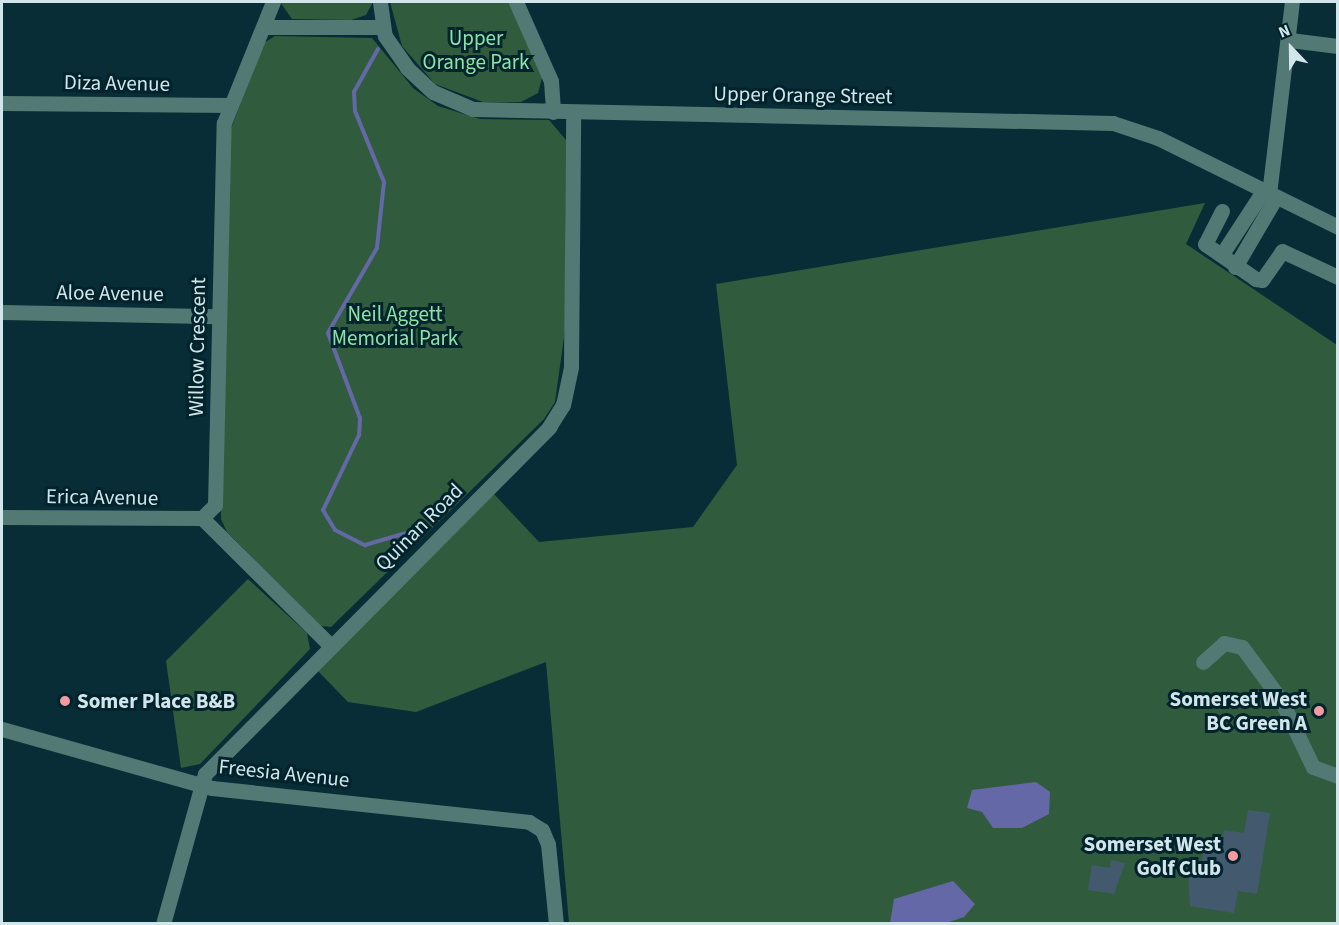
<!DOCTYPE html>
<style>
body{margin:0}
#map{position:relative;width:1339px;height:925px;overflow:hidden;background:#082d36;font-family:"Source Sans 3",sans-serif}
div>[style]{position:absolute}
.green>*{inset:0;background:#305c3d}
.water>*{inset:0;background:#6468a7}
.stream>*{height:4px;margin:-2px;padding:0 2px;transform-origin:2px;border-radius:2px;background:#6468a7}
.building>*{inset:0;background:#43596e}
.minor>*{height:15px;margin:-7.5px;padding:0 7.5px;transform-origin:7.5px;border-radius:7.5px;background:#537974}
.dots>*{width:16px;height:16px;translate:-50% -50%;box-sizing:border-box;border:3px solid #00232c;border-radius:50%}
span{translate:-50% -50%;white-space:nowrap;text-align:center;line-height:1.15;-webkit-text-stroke:6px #00232c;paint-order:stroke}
.park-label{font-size:21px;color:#89e5a4}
.street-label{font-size:21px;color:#d2e5eb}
.poi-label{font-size:21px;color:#d2e5eb;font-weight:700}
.right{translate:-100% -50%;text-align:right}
.left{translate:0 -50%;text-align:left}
.frame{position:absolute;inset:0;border:3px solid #d2e5eb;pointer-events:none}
.north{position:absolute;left:1261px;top:18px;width:60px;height:60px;-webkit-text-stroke:4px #00232c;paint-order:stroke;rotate:338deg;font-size:16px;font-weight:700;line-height:24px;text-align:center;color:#d2e5eb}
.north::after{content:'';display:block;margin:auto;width:21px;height:27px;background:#d2e5eb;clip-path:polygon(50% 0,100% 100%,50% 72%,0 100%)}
</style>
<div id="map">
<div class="green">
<div style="clip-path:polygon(280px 2px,373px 2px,366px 15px,351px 20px,292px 19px)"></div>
<div style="clip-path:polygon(390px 2px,510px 2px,542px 78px,538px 93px,521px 102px,483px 102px,435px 84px,402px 46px)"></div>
<div style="clip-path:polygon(275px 36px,372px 38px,413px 88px,438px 106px,480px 119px,549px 120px,566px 140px,565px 330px,555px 402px,544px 419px,331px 627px,321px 626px,227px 532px,221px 519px,227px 139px,264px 43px)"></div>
<div style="clip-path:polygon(1205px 203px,1186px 244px,1337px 345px,1337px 923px,569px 923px,546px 662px,416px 712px,348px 702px,317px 670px,494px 494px,539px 542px,693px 527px,737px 465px,716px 284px)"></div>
<div style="clip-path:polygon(248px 579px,307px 633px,310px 649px,200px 764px,181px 768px,166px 661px)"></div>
</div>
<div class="water">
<div style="clip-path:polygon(1036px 782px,1050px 792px,1049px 814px,1022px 828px,993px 828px,982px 812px,967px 808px,972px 790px)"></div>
<div style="clip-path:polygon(953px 881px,975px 904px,964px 917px,946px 923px,890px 923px,894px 899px)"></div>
</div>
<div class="stream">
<div style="left:378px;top:49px;width:49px;rotate:119.2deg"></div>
<div style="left:354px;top:92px;width:19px;rotate:87deg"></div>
<div style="left:355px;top:111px;width:77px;rotate:67.8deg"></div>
<div style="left:384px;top:182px;width:66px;rotate:96.1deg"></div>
<div style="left:377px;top:248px;width:98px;rotate:120deg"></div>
<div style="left:328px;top:333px;width:91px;rotate:69.4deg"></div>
<div style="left:360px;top:418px;width:17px;rotate:93deg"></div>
<div style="left:359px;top:435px;width:83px;rotate:115.6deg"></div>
<div style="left:323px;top:510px;width:23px;rotate:59deg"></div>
<div style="left:335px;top:530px;width:34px;rotate:27deg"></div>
<div style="left:365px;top:545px;width:60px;rotate:-16.3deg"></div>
</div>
<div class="building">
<div style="clip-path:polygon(1248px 810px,1270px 813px,1257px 894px,1238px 891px,1234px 913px,1190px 906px,1188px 874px,1200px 872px,1205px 839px,1222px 842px,1224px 830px,1244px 833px)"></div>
<div style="clip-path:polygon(1111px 860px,1125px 863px,1114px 894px,1088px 890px,1092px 865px,1110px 868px)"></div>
</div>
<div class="minor">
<div style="left:380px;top:2px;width:34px;rotate:82deg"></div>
<div style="left:385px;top:36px;width:39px;rotate:55deg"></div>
<div style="left:407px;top:68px;width:35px;rotate:43deg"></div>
<div style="left:433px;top:92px;width:43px;rotate:23deg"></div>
<div style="left:473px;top:109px;width:640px;rotate:1.25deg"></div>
<div style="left:1113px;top:123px;width:47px;rotate:18.4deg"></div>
<div style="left:1158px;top:138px;width:201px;rotate:26.3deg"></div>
<div style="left:516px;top:2px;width:86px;rotate:66.1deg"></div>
<div style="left:551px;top:81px;width:31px;rotate:86deg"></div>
<div style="left:264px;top:27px;width:118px"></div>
<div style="left:1290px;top:40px;width:48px;rotate:7.1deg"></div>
<div style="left:2px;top:103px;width:229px;rotate:0.5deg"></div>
<div style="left:1269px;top:194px;width:193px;rotate:-83.2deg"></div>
<div style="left:1222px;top:211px;width:37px;rotate:117deg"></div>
<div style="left:1205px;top:244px;width:62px;rotate:34.5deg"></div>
<div style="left:1256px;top:279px;width:6px;rotate:9deg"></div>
<div style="left:1262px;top:280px;width:35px;rotate:-55deg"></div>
<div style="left:1282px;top:251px;width:62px;rotate:24.9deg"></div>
<div style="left:1222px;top:254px;width:75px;rotate:-56.9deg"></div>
<div style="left:1235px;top:267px;width:81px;rotate:-59.6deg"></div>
<div style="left:2px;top:312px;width:216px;rotate:1.1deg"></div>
<div style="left:2px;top:517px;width:200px;rotate:0.3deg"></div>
<div style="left:202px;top:518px;width:18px;rotate:-45deg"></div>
<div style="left:215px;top:505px;width:382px;rotate:-88.7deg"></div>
<div style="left:224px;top:123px;width:131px;rotate:-68deg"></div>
<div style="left:202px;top:518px;width:180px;rotate:44.8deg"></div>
<div style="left:1203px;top:662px;width:28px;rotate:-42deg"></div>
<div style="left:1224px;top:643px;width:18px;rotate:13deg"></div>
<div style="left:1242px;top:647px;width:66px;rotate:53.7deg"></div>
<div style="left:1281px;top:700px;width:74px;rotate:64.5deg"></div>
<div style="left:1313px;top:767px;width:27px;rotate:20deg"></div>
<div style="left:2px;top:729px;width:218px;rotate:15.7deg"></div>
<div style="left:212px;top:788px;width:319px;rotate:6.1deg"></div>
<div style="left:529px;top:822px;width:15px;rotate:32deg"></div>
<div style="left:542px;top:830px;width:15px;rotate:67deg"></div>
<div style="left:548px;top:844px;width:80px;rotate:84.3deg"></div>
<div style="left:163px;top:924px;width:156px;rotate:-74.4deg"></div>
<div style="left:205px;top:774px;width:489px;rotate:-45.2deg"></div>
<div style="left:549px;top:427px;width:26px;rotate:-58deg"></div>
<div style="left:563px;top:405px;width:39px;rotate:-78deg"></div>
<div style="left:571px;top:367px;width:254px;rotate:-89.5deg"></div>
</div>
<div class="dots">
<div style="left:65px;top:701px;background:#f49aa0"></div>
<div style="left:1319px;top:711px;background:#f49aa0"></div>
<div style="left:1233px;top:856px;background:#f49aa0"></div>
</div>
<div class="park-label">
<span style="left:476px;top:50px">Upper<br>Orange Park</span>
<span style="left:395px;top:326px">Neil Aggett<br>Memorial Park</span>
</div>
<div class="street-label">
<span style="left:117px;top:83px;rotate:1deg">Diza Avenue</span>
<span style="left:803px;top:95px;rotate:1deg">Upper Orange Street</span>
<span style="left:110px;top:293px;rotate:1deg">Aloe Avenue</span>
<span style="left:197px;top:347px;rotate:-89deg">Willow Crescent</span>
<span style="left:102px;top:497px;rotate:1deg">Erica Avenue</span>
<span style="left:419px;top:527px;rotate:-45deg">Quinan Road</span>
<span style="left:284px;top:773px;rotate:6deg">Freesia Avenue</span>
</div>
<div class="poi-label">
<span class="right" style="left:1307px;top:711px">Somerset West<br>BC Green A</span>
<span class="left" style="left:77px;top:701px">Somer Place B&amp;B</span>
<span class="right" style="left:1221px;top:856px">Somerset West<br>Golf Club</span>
</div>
<div class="frame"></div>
<div class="north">N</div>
</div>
